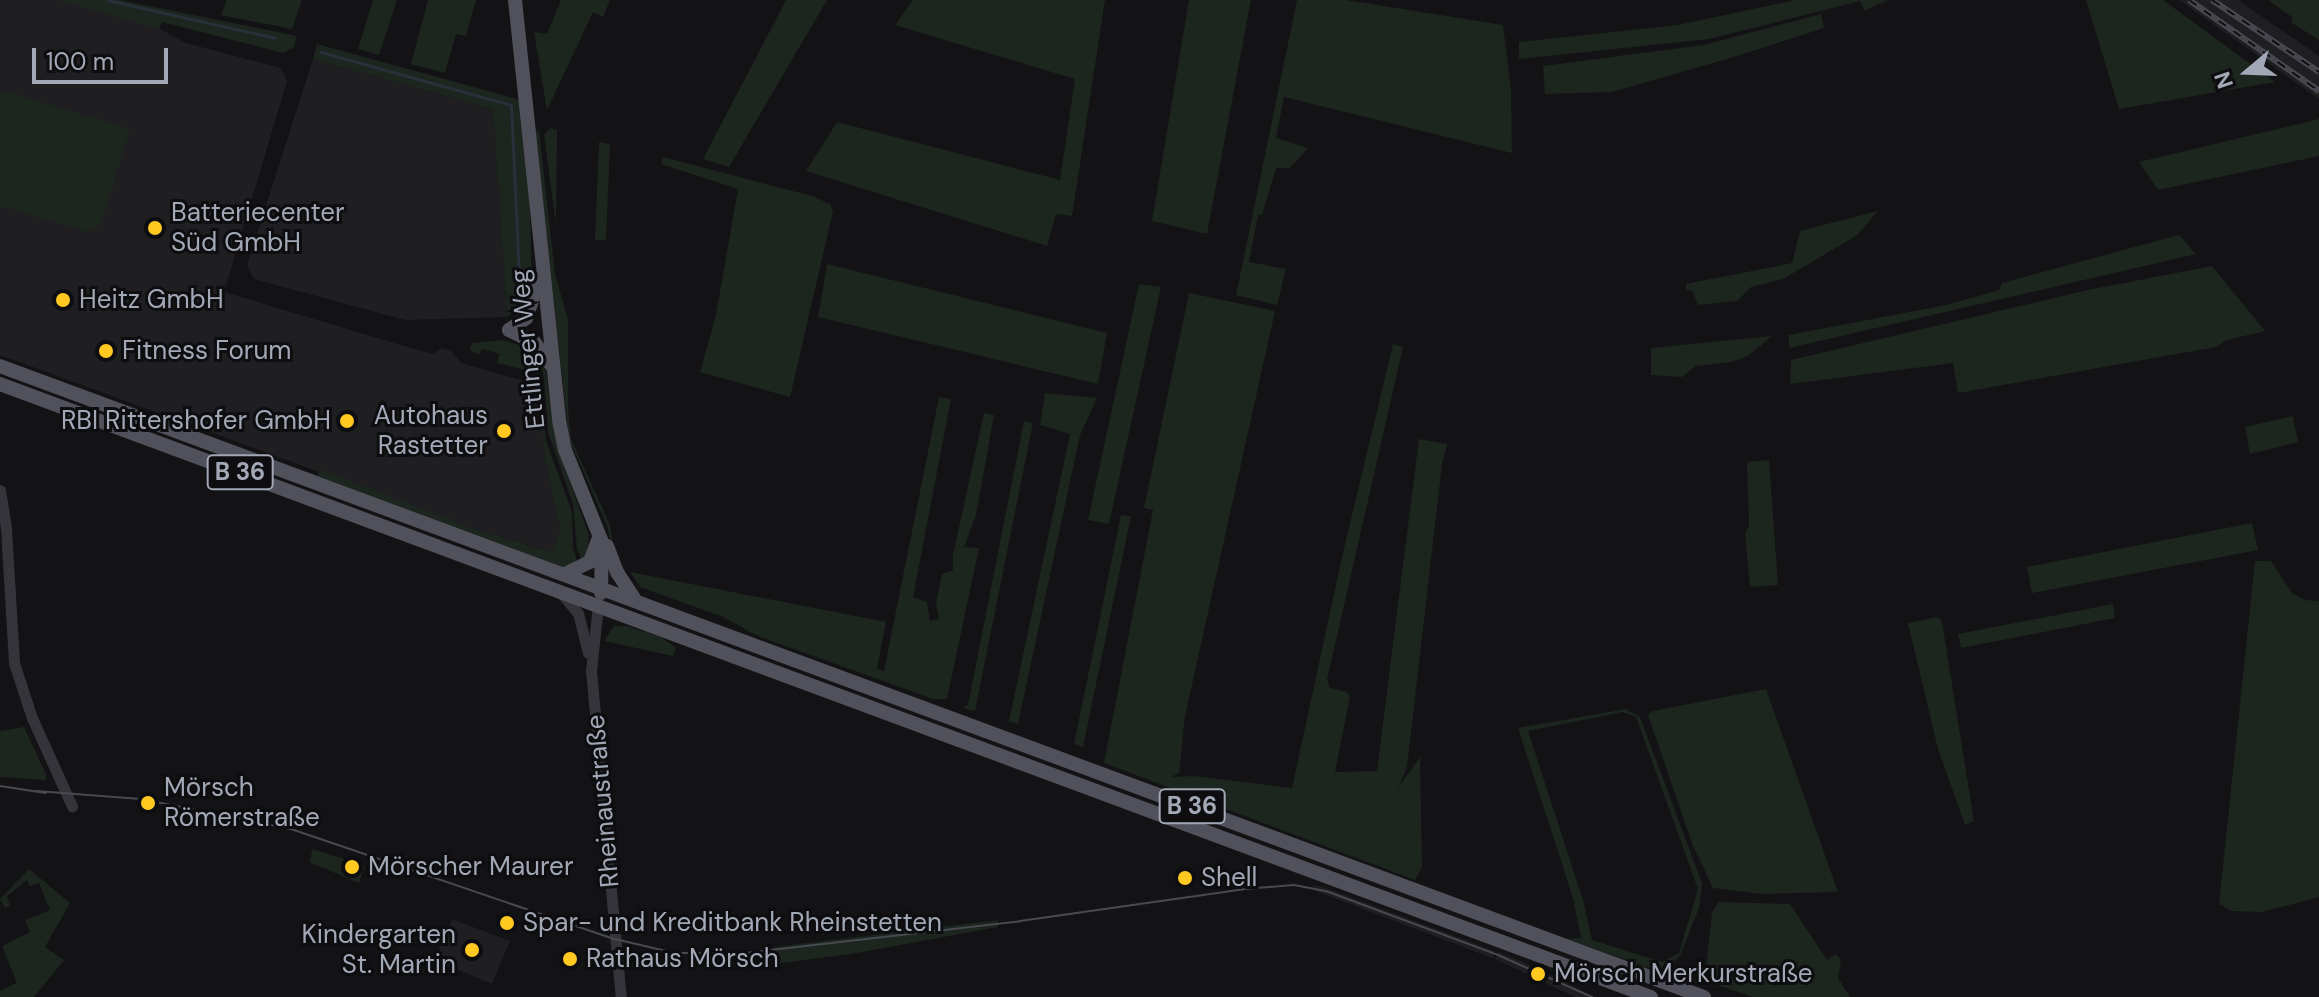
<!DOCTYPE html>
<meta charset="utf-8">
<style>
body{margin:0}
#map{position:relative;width:2319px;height:997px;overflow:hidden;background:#131315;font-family:"DM Sans",sans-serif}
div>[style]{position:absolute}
.built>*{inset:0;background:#1f1f22}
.green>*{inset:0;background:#1d251f}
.stream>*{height:3px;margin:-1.5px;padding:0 1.5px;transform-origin:1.5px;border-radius:1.5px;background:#28303a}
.minor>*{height:11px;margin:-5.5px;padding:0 5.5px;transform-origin:5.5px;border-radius:5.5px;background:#34343a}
.major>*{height:14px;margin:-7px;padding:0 7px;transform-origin:7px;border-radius:7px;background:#50515a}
.tram>*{height:2px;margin:-1px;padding:0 1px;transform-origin:1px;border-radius:1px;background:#494a51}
.rail>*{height:6px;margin-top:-3px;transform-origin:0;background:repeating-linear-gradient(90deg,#0e0e10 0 9px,#494a51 0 18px);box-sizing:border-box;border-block:2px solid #494a51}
.dots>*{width:22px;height:22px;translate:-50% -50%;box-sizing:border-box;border:4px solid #0e0e10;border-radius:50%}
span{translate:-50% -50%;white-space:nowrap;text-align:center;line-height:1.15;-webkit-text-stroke:6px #0e0e10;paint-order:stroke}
.shield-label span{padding:2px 6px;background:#0e0e10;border:2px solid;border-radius:6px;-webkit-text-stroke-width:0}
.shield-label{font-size:24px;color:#a3a8b7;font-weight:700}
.poi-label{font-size:26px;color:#a3a8b7}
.left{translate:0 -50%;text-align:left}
.right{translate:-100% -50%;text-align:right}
.street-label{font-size:26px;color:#a3a8b7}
.north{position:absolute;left:2207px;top:32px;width:80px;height:80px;-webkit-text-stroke:6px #0e0e10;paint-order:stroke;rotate:251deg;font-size:22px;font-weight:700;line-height:32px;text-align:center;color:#a3a8b7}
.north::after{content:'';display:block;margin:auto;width:28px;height:36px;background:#a3a8b7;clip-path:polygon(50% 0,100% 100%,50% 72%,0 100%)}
.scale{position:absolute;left:32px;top:48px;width:136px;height:36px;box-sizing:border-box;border:4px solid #a3a8b7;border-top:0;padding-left:10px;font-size:24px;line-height:28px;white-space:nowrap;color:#a3a8b7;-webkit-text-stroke:6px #0e0e10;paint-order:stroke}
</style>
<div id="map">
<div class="built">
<div style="clip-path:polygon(0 0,59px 0,154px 26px,186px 43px,281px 68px,287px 81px,224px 292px,414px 349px,433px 354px,442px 348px,451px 351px,461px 363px,538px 385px,545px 459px,560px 528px,554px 549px,547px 551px,472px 528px,0 355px)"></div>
<div style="clip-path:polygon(2179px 0,2238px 0,2319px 56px,2319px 99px)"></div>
<div style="clip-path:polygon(313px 59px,493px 109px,507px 317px,405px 320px,254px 279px,247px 265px)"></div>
<div style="clip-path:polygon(1312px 885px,1326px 888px,1495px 951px,1492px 958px,1316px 891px)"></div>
<div style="clip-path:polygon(452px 919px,510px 941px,492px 984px,434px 960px)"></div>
<div style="clip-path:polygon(1498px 952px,1523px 962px,1596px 997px,1575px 997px,1495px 959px)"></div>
</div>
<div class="green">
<div style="clip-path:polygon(58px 0,120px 0,297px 36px,294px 47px,283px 53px,162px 22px,159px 29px)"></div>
<div style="clip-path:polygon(227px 0,302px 0,292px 29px,221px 15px)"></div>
<div style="clip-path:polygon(373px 0,397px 0,379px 55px,358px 49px)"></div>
<div style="clip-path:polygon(428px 0,476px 0,466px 36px,456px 34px,445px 73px,411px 64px)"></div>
<div style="clip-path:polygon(561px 0,610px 0,603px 17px,593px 12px,547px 110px,534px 32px,547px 34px)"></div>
<div style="clip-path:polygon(786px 0,827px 0,729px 167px,703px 159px)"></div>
<div style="clip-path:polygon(913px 0,1105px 0,1072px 216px,1056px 214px,1047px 246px,806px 171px,837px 122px,1060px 180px,1075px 79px,895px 25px)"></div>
<div style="clip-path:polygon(1189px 0,1251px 0,1207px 234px,1152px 221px)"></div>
<div style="clip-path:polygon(1297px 0,1346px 0,1503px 25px,1511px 89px,1512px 153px,1284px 97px,1276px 138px,1308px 148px,1290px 168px,1276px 168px,1262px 215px,1258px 215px,1249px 262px,1286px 269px,1277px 305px,1236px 295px)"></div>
<div style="clip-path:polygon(1795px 0,1888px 0,1864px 11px,1860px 1px,1709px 39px,1519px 59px,1519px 42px,1678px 25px)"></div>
<div style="clip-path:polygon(2086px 0,2163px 0,2275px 82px,2119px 109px)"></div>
<div style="clip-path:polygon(2268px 0,2319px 0,2319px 40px,2292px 23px,2292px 17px)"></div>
<div style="clip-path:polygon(1821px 14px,1824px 28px,1737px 56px,1612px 92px,1545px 94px,1543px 66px,1704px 45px)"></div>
<div style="clip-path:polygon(317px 44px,521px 100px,530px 208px,532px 290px,529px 302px,507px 317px,493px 109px,313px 59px)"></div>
<div style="clip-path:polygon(1px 90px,130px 129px,101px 223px,89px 232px,0 206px)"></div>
<div style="clip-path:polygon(2319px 119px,2319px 156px,2158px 190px,2139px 162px)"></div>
<div style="clip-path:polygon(550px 128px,557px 130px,556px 224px,544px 135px)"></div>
<div style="clip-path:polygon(535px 131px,539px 131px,555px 274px,568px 320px,568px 409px,571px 439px,610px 525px,615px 558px,607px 526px,569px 439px)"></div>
<div style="clip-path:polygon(599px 142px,610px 144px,606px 240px,595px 240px)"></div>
<div style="clip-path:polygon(663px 157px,812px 196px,830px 204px,833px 211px,790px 397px,700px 372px,716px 315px,738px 189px,661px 164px)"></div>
<div style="clip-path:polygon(1878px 211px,1856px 236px,1783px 279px,1751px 287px,1737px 301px,1698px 305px,1693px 292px,1686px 289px,1686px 284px,1792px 263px,1800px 231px)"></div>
<div style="clip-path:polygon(2179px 235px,2196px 254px,1789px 348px,1789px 335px,1946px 305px,1999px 290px,2002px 283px)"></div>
<div style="clip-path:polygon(827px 264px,1107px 333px,1098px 384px,818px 317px)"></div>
<div style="clip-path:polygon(2212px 266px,2265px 331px,2227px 340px,2216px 347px,1958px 393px,1953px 363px,1790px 384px,1791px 360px,2088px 290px)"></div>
<div style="clip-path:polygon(1139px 284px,1161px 287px,1109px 524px,1088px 520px)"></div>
<div style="clip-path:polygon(1189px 293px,1275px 311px,1185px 716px,1179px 773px,1171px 777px,1194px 776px,1292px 788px,1342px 557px,1393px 344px,1403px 347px,1327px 680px,1330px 688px,1347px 692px,1350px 697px,1335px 772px,1377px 771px,1419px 439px,1447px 444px,1442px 464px,1407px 767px,1398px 788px,1420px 757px,1422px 868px,1415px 880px,1104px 763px,1153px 510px,1144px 508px)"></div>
<div style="clip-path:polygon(1772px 336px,1748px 356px,1731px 362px,1696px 366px,1682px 377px,1651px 375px,1651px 348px)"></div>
<div style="clip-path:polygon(503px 340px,524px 347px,538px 367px,546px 441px,572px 512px,573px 547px,578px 565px,565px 568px,318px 476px,319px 469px,472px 528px,547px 551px,554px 549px,560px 528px,545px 459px,537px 373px,497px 363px,499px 354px,491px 351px,482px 349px,479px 355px,470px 350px,472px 343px)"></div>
<div style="clip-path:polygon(538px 355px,546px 372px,557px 447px,589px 535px,587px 555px,582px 561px,577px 549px,573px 504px,548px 432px,544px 378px)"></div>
<div style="clip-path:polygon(1045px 393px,1097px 398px,1080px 435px,1018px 724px,1009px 721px,1070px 434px,1040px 425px)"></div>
<div style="clip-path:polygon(939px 397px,951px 399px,913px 597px,927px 602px,930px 621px,939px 619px,936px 603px,942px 574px,953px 570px,953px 555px,984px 413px,994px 415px,976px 515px,964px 547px,979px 548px,947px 699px,933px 699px,758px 636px,723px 617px,640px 587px,630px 572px,886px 622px,877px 668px,884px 671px)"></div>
<div style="clip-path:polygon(2293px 416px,2298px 442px,2250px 454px,2245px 427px)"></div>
<div style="clip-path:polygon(1024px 421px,1033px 423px,975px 711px,963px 708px,968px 705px)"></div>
<div style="clip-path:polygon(1769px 460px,1778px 585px,1750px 587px,1745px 533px,1749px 526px,1747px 462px)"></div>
<div style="clip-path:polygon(1121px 515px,1131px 516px,1083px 747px,1074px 744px)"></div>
<div style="clip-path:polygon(2252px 523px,2258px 550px,2032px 593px,2027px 567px)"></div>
<div style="clip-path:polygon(2255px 561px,2271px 561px,2292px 593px,2305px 600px,2319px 601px,2319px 897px,2262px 912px,2232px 911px,2219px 904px)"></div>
<div style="clip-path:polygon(2113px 604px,2115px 618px,1961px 648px,1958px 634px)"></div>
<div style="clip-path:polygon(1938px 617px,1942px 622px,1974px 821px,1965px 825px,1938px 749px,1908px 623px)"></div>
<div style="clip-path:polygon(614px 626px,627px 626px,661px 637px,676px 648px,673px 656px,604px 641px)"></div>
<div style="clip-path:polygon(1766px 689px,1838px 892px,1762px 894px,1713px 888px,1693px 846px,1648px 715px,1653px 711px)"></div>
<div style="clip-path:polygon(evenodd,1626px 709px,1640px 717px,1702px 883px,1699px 908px,1680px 956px,1663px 973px,1568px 939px,1581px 938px,1573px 898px,1518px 728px,1626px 709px,1623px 712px,1636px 717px,1698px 889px,1679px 953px,1662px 962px,1592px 940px,1583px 900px,1528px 731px,1623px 712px)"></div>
<div style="clip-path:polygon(24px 727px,46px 774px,46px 780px,0 777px,0 731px)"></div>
<div style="clip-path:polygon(313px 849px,365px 866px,359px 883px,309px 862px)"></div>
<div style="clip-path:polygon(29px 869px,70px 903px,45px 947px,64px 960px,34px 997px,0 997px,0 991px,17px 983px,2px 946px,30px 932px,25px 920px,50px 910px,39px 883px,30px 886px,27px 880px,7px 896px,10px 906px,5px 908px,0 899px)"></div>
<div style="clip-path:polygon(1719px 902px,1790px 904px,1827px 960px,1836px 954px,1841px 959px,1838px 978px,1850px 997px,1753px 997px,1717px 985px,1706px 968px,1712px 912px)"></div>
<div style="clip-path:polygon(998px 920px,998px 927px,851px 954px,774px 964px,774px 947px)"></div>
</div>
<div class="stream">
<div style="left:107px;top:0;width:172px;rotate:12.7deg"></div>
<div style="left:321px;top:52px;width:197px;rotate:15.6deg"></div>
<div style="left:511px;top:105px;width:189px;rotate:87.3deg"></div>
</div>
<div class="minor">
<div style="left:0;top:490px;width:38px;rotate:81deg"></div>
<div style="left:6px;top:528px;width:135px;rotate:86.6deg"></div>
<div style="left:14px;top:663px;width:58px;rotate:71.9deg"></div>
<div style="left:32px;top:718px;width:97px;rotate:65.6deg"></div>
<div style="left:561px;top:593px;width:26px;rotate:50deg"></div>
<div style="left:578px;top:613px;width:41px;rotate:76deg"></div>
<div style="left:598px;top:605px;width:65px;rotate:96.1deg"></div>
<div style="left:591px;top:670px;width:328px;rotate:84.8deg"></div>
</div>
<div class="major">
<div style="left:515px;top:0;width:427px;rotate:84deg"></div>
<div style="left:560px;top:425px;width:25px;rotate:79deg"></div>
<div style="left:565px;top:450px;width:99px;rotate:68.1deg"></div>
<div style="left:602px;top:542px;width:51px;rotate:91.1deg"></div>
<div style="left:509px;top:330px;width:21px;rotate:-35deg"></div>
<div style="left:526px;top:318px;width:43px;rotate:-71.1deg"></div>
<div style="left:509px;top:330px;width:28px;rotate:26deg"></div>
<div style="left:534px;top:342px;width:31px;rotate:53deg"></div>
<div style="left:0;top:366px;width:1817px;rotate:20.32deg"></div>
<div style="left:0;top:384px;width:1761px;rotate:20.37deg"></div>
<div style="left:607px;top:546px;width:28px;rotate:69deg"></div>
<div style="left:617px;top:572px;width:31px;rotate:57deg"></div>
<div style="left:567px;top:573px;width:25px;rotate:-26deg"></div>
<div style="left:590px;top:562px;width:23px;rotate:-70deg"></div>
</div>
<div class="tram">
<div style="left:0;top:786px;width:46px;rotate:8.8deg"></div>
<div style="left:36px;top:791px;width:105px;rotate:4.4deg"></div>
<div style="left:141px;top:799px;width:153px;rotate:11.3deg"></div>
<div style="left:291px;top:829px;width:342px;rotate:18.8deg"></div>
<div style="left:615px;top:939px;width:61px;rotate:13.3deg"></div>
<div style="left:674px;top:953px;width:71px"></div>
<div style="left:745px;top:953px;width:277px;rotate:-6.6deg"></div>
<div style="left:1020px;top:921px;width:226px;rotate:-8.1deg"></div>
<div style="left:1244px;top:889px;width:50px;rotate:-4.6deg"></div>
<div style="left:1294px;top:885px;width:33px;rotate:11deg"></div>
<div style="left:1326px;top:891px;width:184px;rotate:20.4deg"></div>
<div style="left:1498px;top:955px;width:103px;rotate:24.1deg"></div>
</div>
<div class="rail">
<div style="left:2189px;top:0;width:159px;rotate:35deg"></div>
<div style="left:2212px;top:0;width:129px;rotate:33.9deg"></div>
</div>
<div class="dots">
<div style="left:155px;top:228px;background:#ffc921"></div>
<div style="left:63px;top:300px;background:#ffc921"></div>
<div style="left:106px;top:351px;background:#ffc921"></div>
<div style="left:347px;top:421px;background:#ffc921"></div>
<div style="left:504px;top:431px;background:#ffc921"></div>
<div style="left:148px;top:803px;background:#ffc921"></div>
<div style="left:352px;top:867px;background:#ffc921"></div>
<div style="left:1185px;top:878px;background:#ffc921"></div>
<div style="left:507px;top:923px;background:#ffc921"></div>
<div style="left:472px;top:950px;background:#ffc921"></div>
<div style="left:570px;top:959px;background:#ffc921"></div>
<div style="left:1538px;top:974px;background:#ffc921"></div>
</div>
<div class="shield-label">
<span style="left:240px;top:472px">B 36</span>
<span style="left:1192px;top:806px">B 36</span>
</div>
<div class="poi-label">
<span class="left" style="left:171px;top:228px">Batteriecenter<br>Süd GmbH</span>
<span class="left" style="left:79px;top:300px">Heitz GmbH</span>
<span class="left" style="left:122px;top:351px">Fitness Forum</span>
<span class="right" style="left:488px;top:431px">Autohaus<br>Rastetter</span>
<span class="right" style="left:331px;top:421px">RBI Rittershofer GmbH</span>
<span class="left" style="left:164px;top:803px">Mörsch<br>Römerstraße</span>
<span class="left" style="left:368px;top:867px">Mörscher Maurer</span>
<span class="left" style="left:1201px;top:878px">Shell</span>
<span class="left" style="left:523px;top:923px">Spar- und Kreditbank Rheinstetten</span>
<span class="right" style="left:456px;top:950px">Kindergarten<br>St. Martin</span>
<span class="left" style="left:586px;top:959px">Rathaus Mörsch</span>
<span class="left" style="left:1554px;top:974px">Mörsch Merkurstraße</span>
</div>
<div class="street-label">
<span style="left:528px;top:349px;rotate:-96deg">Ettlinger Weg</span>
<span style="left:603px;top:801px;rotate:-95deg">Rheinaustraße</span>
</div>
<div class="north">N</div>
<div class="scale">100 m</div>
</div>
